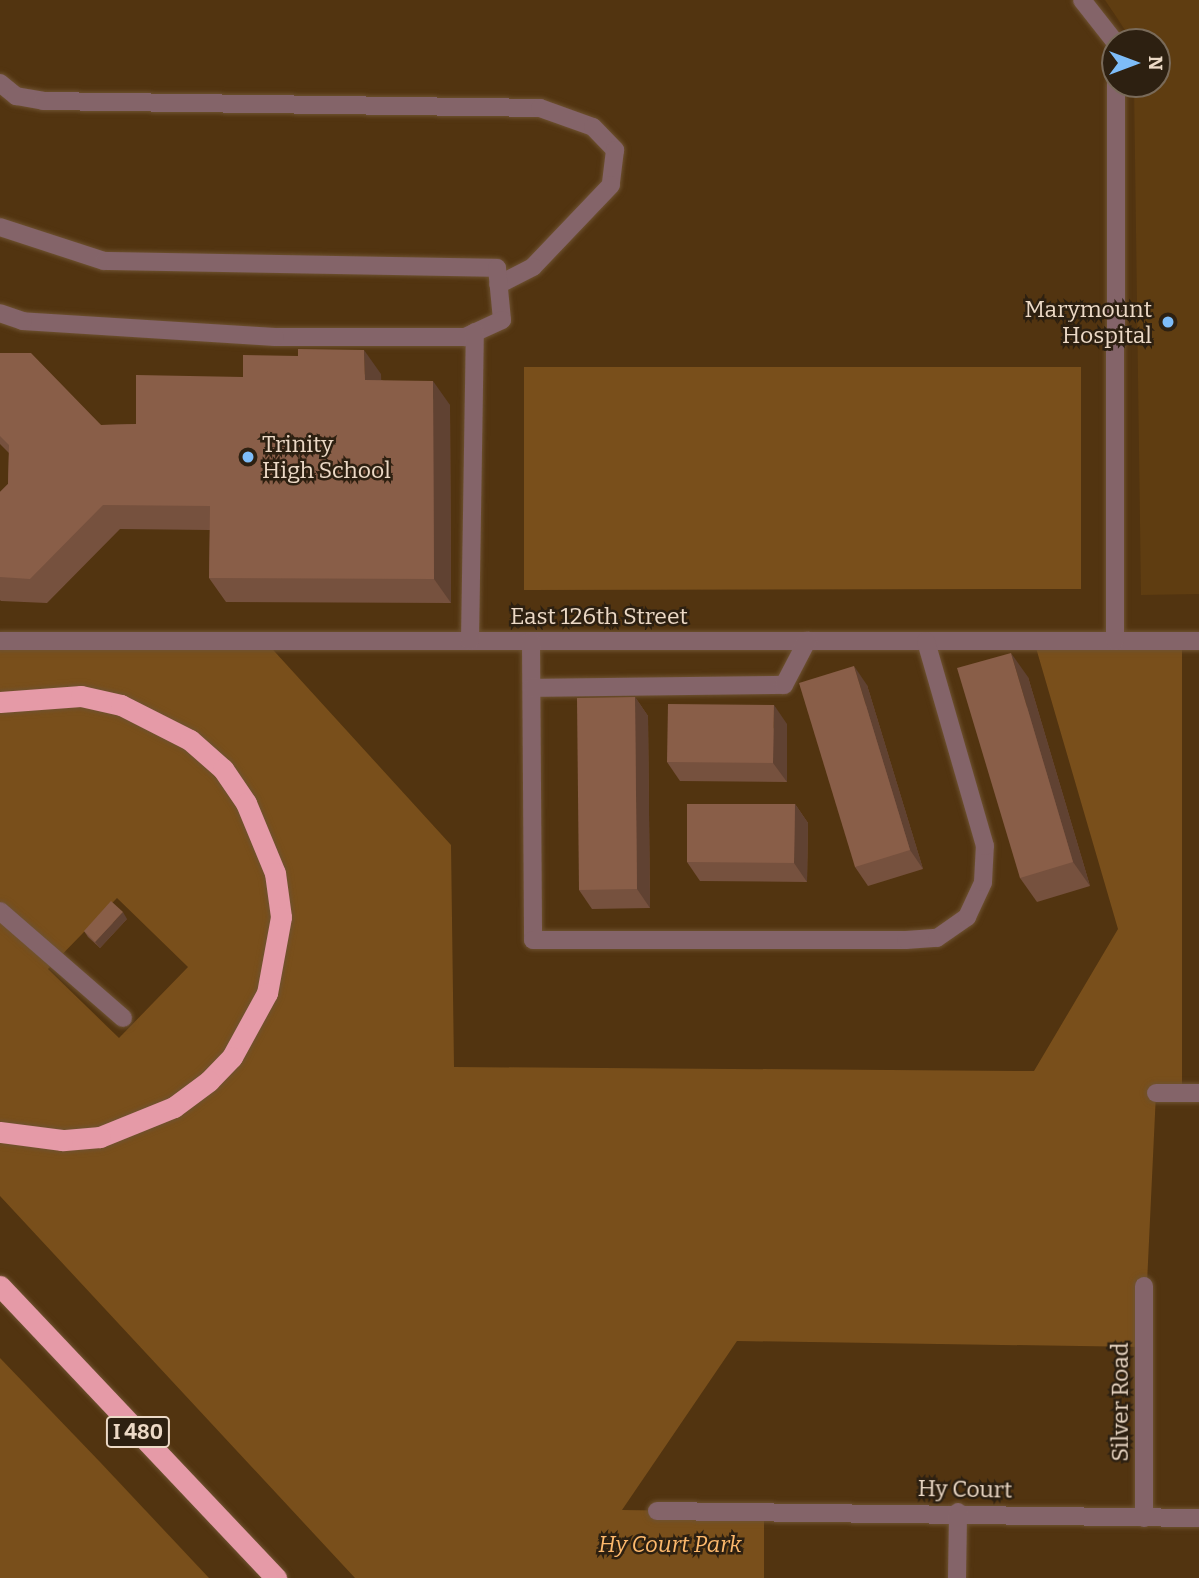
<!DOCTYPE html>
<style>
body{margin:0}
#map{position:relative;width:1199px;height:1578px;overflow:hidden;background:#523410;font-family:Bitter,serif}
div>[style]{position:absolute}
.built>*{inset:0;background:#5f3d11}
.green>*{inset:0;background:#794f1b}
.roads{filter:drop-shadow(0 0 2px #6e5231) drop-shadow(0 0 2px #6e5231)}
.minor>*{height:18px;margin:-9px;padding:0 9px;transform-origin:9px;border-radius:9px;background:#846469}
.highway>*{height:21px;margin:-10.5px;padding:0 10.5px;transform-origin:10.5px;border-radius:10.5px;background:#e59aa7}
.wall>*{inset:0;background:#76513e}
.shaded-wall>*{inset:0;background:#604232}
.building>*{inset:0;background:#895e48}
.dots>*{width:19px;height:19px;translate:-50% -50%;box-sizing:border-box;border:4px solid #2d2011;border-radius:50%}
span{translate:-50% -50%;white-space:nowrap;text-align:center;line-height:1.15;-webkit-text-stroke:5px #2d2011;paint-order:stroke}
.shield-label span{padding:2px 5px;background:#2d2011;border:2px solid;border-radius:5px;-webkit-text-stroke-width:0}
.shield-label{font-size:21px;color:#ecd9c6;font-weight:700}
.poi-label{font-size:23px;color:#ecd9c6}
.right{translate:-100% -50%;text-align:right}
.left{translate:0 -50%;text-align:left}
.street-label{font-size:23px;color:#ecd9c6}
.park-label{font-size:23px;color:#fcb86c;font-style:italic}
.north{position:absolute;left:1101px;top:28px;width:70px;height:70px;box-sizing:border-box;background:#2d2011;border:2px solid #796a59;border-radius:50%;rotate:90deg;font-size:19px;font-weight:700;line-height:28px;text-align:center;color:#ecd9c6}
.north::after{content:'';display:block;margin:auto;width:24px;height:32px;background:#7ebdf9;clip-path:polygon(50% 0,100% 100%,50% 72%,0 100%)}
</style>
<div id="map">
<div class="built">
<div style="clip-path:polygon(1105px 0,1199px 0,1199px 594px,1141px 595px,1134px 84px,1157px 84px,1157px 42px,1133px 42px)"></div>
</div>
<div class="green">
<div style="clip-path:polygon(524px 367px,1081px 367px,1081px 589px,524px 590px)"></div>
<div style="clip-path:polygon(evenodd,0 641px,265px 641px,451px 845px,454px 1067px,1034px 1071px,1118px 929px,1034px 641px,1182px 641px,1182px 1093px,1156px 1093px,1144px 1347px,737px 1341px,622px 1510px,764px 1512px,764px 1578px,355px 1578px,0 1196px,0 641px,117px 898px,188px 967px,119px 1038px,48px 969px,117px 898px)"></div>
<div style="clip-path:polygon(0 1358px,100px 1462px,209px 1578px,0 1578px)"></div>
</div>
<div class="roads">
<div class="minor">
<div style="left:1082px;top:0;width:53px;rotate:51.8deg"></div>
<div style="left:0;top:83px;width:21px;rotate:39deg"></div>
<div style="left:16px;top:96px;width:27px;rotate:10deg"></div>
<div style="left:43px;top:101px;width:497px;rotate:0.8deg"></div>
<div style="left:540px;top:108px;width:56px;rotate:19.7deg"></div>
<div style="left:593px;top:127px;width:32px;rotate:46deg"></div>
<div style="left:615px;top:150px;width:35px;rotate:97deg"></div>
<div style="left:611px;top:185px;width:113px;rotate:133.6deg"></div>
<div style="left:533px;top:267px;width:39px;rotate:153deg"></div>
<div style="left:0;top:227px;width:109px;rotate:18.1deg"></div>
<div style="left:104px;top:261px;width:393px;rotate:1deg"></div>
<div style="left:497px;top:268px;width:52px;rotate:84.5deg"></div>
<div style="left:502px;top:320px;width:41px;rotate:155.3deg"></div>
<div style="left:465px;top:337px;width:190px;rotate:180deg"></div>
<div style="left:275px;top:337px;width:253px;rotate:-176.4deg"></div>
<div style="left:23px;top:321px;width:24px;rotate:-161deg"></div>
<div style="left:0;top:641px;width:1199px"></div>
<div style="left:470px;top:641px;width:309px;rotate:-89.1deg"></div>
<div style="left:531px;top:641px;width:299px;rotate:89.6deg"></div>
<div style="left:533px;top:940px;width:373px"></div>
<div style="left:906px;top:940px;width:31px;rotate:-4deg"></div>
<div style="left:937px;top:938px;width:37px;rotate:-35deg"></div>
<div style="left:967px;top:917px;width:38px;rotate:-65deg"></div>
<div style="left:983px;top:882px;width:36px;rotate:-87deg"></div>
<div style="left:985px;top:846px;width:213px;rotate:-106.1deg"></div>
<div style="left:1115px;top:641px;width:557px;rotate:-89.9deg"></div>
<div style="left:532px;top:688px;width:252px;rotate:-0.7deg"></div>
<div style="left:784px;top:685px;width:50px;rotate:-62.4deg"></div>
<div style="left:0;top:911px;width:163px;rotate:41deg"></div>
<div style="left:1156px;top:1093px;width:43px"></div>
<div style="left:1144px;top:1286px;width:232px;rotate:90deg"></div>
<div style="left:657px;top:1511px;width:542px;rotate:0.74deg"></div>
<div style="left:957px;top:1578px;width:66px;rotate:-89.1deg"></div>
</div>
<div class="highway">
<div style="left:0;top:702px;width:81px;rotate:-4.2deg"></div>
<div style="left:81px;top:696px;width:41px;rotate:12.7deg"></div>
<div style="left:121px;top:705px;width:77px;rotate:26.9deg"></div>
<div style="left:190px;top:740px;width:44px;rotate:41.3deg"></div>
<div style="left:223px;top:769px;width:41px;rotate:55.9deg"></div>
<div style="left:246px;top:803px;width:76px;rotate:67.5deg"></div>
<div style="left:275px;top:873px;width:44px;rotate:82.2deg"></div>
<div style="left:281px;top:917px;width:77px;rotate:100.4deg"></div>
<div style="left:267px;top:993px;width:73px;rotate:118.7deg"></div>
<div style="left:232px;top:1057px;width:33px;rotate:134deg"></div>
<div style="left:209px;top:1081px;width:44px;rotate:143.4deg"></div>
<div style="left:174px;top:1107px;width:80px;rotate:157.9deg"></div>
<div style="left:100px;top:1137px;width:38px;rotate:175deg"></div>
<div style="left:62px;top:1140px;width:63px;rotate:-172.6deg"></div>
<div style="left:0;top:1286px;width:402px;rotate:46.6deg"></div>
</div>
</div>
<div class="wall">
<div style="clip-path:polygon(0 353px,101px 425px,136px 424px,243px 377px,381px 374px,381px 380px,450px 405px,451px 603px,226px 602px,209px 578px,210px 530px,120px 529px,47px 603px,1px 601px,0 600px,0 492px,8px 484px,9px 453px,0 444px)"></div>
<div style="clip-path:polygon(1028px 677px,1090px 886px,1037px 902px,1020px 878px)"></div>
<div style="clip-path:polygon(867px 685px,923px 869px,868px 886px,855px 867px)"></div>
<div style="clip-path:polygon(635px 697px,648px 716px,650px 908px,592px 909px,579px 890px)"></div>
<div style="clip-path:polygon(787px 724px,787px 782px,680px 781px,667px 762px)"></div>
<div style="clip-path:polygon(795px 804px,808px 823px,807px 882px,700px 881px,687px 862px)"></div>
<div style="clip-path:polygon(127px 919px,100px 948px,88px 937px,84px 931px)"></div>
</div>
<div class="shaded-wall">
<div style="clip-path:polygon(364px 350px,381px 374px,382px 404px,365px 380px)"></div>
<div style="clip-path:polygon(433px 381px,450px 405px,451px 603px,434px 579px)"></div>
<div style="clip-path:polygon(1011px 653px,1028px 677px,1090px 886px,1073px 862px)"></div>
<div style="clip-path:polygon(854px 666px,867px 685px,923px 869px,910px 850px)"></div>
<div style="clip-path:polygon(635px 697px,648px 716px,650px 908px,637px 889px)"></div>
<div style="clip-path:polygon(774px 705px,787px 724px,787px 782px,773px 763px)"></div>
<div style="clip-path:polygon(795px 804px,808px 823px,807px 882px,794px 863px)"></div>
<div style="clip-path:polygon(123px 912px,127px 919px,100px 948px,95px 942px)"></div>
</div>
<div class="building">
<div style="clip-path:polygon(298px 349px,364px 350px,365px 380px,433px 381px,434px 579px,209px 578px,210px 506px,103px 505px,30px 579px,0 577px,0 492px,8px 484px,9px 445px,0 436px,0 353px,31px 353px,101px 425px,136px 424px,136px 375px,243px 377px,243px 355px,298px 356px)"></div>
<div style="clip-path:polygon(1011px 653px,1073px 862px,1020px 878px,957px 668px)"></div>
<div style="clip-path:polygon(854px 666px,910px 850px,855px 867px,799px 683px)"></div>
<div style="clip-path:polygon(635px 697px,637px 889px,579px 890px,577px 698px)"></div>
<div style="clip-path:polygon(668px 704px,774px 705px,773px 763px,667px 762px)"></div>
<div style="clip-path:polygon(687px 804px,795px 804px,794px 863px,687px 862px)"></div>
<div style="clip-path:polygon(111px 901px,123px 912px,95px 942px,84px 931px)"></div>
</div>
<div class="dots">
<div style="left:1168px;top:322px;background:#7ebdf9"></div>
<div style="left:248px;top:457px;background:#7ebdf9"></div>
</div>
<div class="shield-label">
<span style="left:138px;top:1432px">I 480</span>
</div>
<div class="poi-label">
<span class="right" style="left:1152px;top:322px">Marymount<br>Hospital</span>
<span class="left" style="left:262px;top:457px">Trinity<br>High School</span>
</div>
<div class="street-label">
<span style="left:599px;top:616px">East 126th Street</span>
<span style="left:1120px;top:1402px;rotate:-90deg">Silver Road</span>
<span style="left:965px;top:1489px;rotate:1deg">Hy Court</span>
</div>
<div class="park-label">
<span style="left:670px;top:1544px">Hy Court Park</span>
</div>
<div class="north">N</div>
</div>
